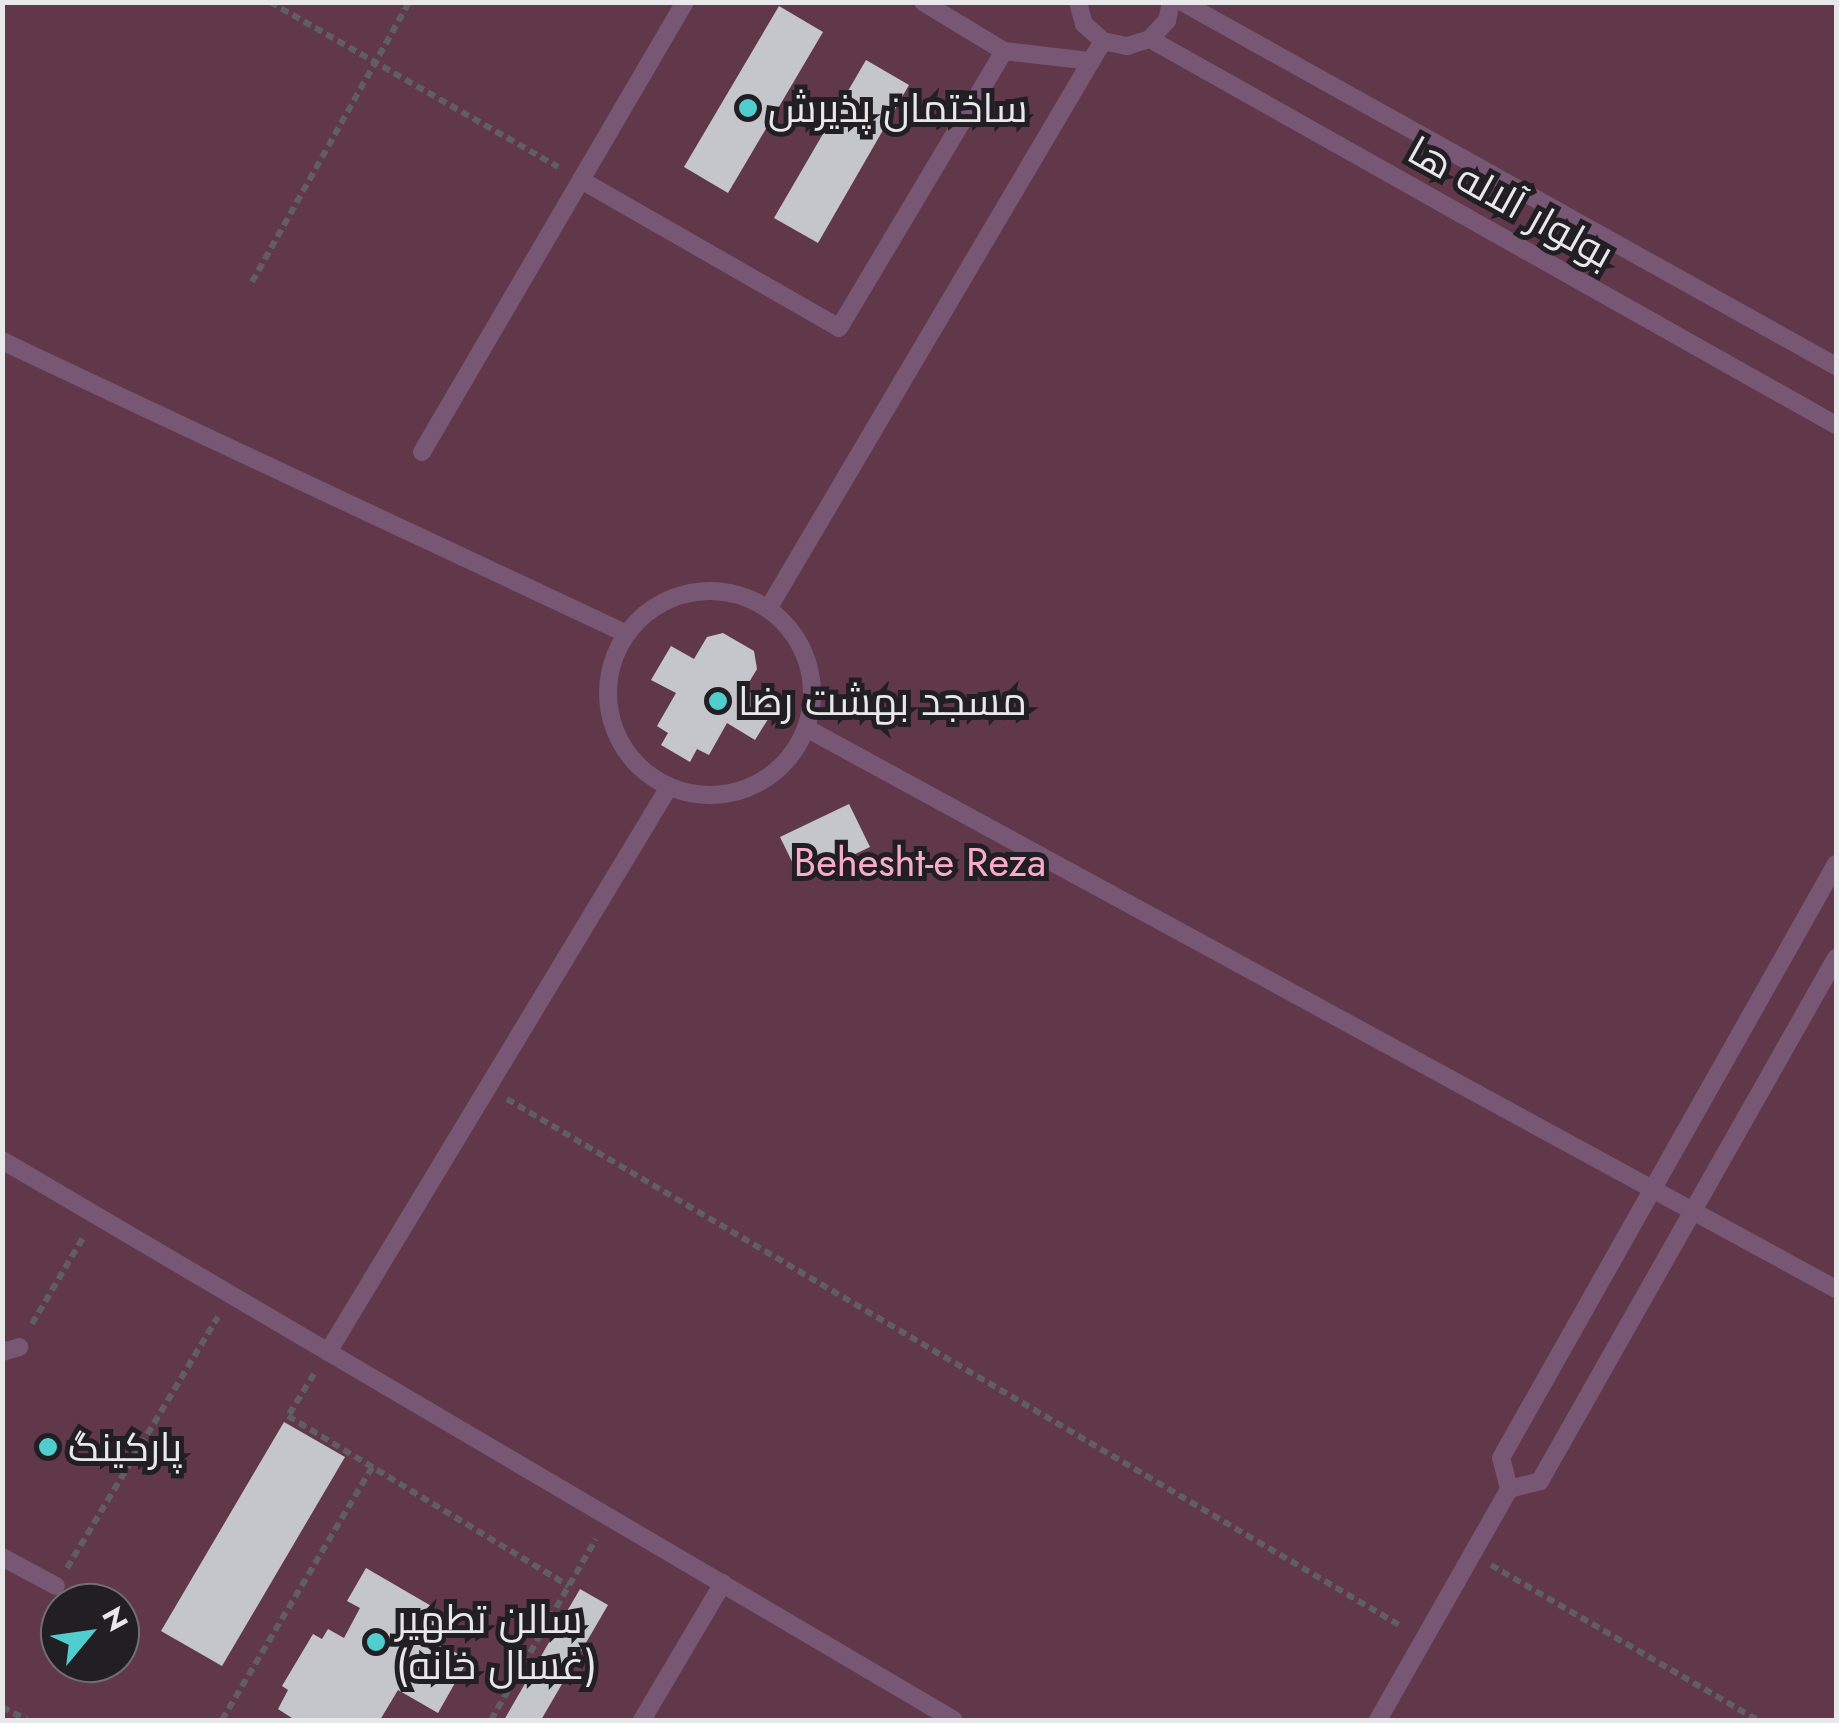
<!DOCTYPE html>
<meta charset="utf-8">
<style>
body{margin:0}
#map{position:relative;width:1839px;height:1723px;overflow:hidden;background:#221f24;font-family:Jost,Cairo,sans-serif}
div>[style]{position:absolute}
.green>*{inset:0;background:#61384a}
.building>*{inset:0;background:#c5c5cc}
.path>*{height:6px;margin-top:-3px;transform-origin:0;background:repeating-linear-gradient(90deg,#605e62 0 8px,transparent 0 13px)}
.lane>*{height:18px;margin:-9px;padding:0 9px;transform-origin:9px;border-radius:9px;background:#775773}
.lane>.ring{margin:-9px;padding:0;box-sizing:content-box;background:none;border:18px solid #775773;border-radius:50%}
.dots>*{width:28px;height:28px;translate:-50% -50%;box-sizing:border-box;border:5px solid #221f24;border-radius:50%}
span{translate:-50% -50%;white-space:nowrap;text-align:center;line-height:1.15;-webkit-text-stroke:10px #221f24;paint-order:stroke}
.poi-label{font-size:40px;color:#e8e7ea}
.left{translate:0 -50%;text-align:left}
.street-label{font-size:40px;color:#e8e7ea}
.park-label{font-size:40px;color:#faabcb}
.frame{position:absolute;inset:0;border:5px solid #e8e7ea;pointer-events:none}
.north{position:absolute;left:40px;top:1583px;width:100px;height:100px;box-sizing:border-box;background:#221f24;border:2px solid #716f73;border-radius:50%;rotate:61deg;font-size:28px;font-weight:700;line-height:40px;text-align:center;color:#e8e7ea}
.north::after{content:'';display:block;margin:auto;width:35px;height:45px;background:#52cdce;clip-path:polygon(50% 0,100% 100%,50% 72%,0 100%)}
</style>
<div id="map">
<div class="green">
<div style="clip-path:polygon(evenodd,3px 3px,1836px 3px,1836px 1720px,3px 1720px,3px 3px,60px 1603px,120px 1603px,120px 1663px,60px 1663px,60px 1603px)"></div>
</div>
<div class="building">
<div style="clip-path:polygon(779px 6px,823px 32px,728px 193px,684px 167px)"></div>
<div style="clip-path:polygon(866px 60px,909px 85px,818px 243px,774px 218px)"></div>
<div style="clip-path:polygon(723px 633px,754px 651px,757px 669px,745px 689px,775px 708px,755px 740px,727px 723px,709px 755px,697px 749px,690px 762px,661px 745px,668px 733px,657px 726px,676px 693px,651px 680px,671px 646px,694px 659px,707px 637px)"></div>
<div style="clip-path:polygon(849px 804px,870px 847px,801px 880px,780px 837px)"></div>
<div style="clip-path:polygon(284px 1422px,345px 1457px,222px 1666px,161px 1631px)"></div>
<div style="clip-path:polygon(366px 1568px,457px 1621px,443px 1645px,468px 1660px,438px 1713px,398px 1690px,380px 1720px,295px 1720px,278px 1709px,288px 1690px,282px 1686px,313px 1634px,322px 1639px,328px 1629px,344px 1638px,360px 1608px,347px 1601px)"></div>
<div style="clip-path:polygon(580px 1589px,608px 1605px,541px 1720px,504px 1720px)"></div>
</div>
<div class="path">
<div style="left:270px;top:2px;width:332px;rotate:29.8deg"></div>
<div style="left:252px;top:282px;width:321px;rotate:-60.7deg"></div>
<div style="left:507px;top:1099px;width:1038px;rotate:30.52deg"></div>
<div style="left:32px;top:1324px;width:102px;rotate:-59.4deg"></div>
<div style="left:314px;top:1374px;width:49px;rotate:121.8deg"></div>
<div style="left:288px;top:1416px;width:328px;rotate:31.2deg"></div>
<div style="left:1491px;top:1565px;width:308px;rotate:30.2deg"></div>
<div style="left:67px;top:1568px;width:293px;rotate:-59deg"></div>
<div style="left:2px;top:1707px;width:28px;rotate:27deg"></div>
<div style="left:222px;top:1720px;width:294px;rotate:-59.3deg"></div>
<div style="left:491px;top:1720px;width:209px;rotate:-59.9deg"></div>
</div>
<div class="lane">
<div style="left:923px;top:2px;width:95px;rotate:31.2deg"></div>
<div style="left:1004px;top:51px;width:88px;rotate:6.6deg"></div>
<div style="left:1078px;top:2px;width:23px;rotate:75deg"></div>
<div style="left:1084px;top:24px;width:25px;rotate:42deg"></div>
<div style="left:1103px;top:41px;width:25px;rotate:12deg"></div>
<div style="left:1127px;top:46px;width:24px;rotate:-17deg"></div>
<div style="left:1150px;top:39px;width:25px;rotate:-47deg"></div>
<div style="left:1167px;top:21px;width:19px;rotate:-78deg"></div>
<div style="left:1182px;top:2px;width:748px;rotate:29.1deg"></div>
<div style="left:1150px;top:39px;width:787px;rotate:29.37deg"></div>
<div style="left:581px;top:180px;width:297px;rotate:29.8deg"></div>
<div style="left:839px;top:328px;width:322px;rotate:-59.2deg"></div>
<div style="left:2px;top:341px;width:690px;rotate:25.12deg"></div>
<div style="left:422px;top:452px;width:521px;rotate:-59.7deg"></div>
<div class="ring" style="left:608px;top:591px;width:186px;height:186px"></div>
<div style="left:768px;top:609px;width:659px;rotate:-59.47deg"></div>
<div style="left:806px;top:728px;width:1173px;rotate:28.58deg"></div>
<div style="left:2px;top:1160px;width:1104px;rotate:30.47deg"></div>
<div style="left:2px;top:1352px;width:18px;rotate:-16deg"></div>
<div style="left:328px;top:1352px;width:660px;rotate:-58.89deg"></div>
<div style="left:1509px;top:1489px;width:32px;rotate:-14deg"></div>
<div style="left:1540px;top:1481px;width:601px;rotate:-60.49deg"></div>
<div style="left:2px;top:1557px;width:61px;rotate:28.2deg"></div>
<div style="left:642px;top:1720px;width:159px;rotate:-59.4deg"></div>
<div style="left:1378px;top:1720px;width:266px;rotate:-60.4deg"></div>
<div style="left:1509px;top:1489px;width:32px;rotate:-104deg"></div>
<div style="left:1501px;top:1458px;width:682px;rotate:-60.58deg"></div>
</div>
<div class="dots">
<div style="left:748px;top:108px;background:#52cdce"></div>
<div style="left:718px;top:701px;background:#52cdce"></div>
<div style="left:48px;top:1447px;background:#52cdce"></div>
<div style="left:376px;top:1642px;background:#52cdce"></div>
</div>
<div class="poi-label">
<span class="left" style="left:768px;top:108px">ساختمان پذیرش</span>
<span class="left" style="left:738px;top:701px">مسجد بهشت رضا</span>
<span class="left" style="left:68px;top:1447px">پارکینگ</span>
<span class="left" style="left:396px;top:1642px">سالن تطهیر<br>(غسال خانه)</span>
</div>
<div class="street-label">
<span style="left:1511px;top:202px;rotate:29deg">بولوار آلاله ها</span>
</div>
<div class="park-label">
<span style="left:920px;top:862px">Behesht-e Reza</span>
</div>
<div class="frame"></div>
<div class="north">N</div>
</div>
